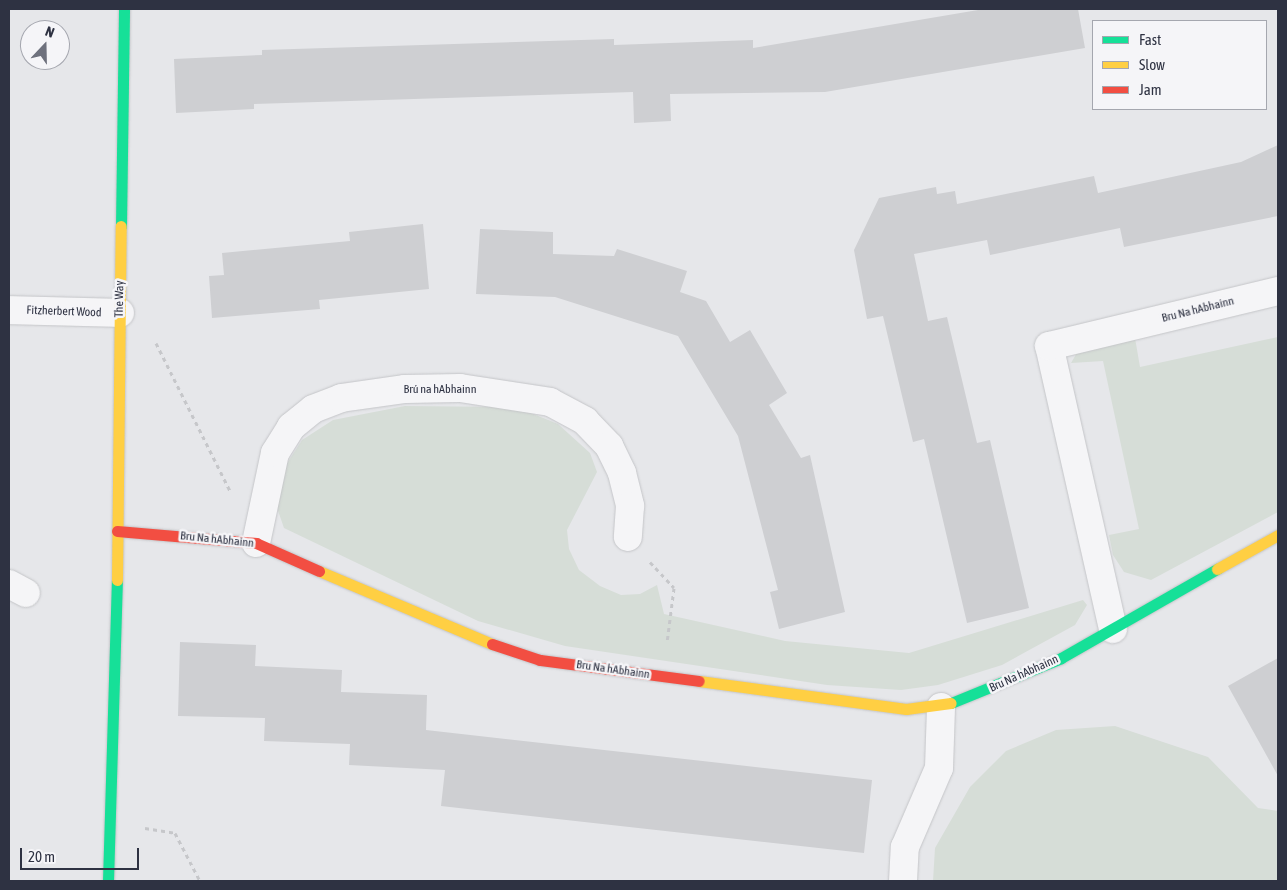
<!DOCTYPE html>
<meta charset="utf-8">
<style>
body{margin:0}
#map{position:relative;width:1287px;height:890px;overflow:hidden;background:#e6e7ea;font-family:"Asap Condensed",sans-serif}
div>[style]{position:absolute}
.green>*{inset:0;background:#d6ddd7}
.building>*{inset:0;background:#cecfd2}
.path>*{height:3px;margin-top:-1.5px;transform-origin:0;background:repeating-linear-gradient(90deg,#c6c7ca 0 4px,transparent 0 8px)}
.roads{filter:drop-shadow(0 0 1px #c4c5c8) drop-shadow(0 0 1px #c4c5c8)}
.street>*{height:28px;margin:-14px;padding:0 14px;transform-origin:14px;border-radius:14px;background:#f5f5f7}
.fast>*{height:11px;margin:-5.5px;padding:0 5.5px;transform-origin:5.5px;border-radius:5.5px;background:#16e098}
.slow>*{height:11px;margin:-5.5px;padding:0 5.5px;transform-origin:5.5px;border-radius:5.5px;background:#ffcf43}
.jam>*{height:11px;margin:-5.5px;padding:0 5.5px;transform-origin:5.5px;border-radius:5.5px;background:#f24e42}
span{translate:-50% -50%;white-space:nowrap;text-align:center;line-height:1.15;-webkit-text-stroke:5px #f5f5f8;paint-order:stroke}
.street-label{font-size:12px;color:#2e3242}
.frame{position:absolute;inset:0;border:10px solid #2e3242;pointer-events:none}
.legend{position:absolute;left:1092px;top:20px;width:175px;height:90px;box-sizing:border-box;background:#f5f5f8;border:1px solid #a5a7af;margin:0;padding:6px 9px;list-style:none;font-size:15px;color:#2e3242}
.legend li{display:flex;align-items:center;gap:10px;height:25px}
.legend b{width:25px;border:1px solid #a5a7af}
.north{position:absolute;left:20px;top:20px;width:50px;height:50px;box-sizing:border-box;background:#f5f5f8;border:1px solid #a5a7af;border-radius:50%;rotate:21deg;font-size:14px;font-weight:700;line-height:20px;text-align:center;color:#2e3242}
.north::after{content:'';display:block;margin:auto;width:18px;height:22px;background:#6e717d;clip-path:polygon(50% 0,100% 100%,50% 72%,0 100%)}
.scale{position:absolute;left:20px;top:848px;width:119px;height:22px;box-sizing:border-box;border:2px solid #2e3242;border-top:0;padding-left:6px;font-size:15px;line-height:18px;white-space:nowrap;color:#2e3242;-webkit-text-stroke:4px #f5f5f8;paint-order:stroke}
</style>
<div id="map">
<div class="green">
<div style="clip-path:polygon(1278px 337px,1278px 512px,1151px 580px,1124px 572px,1113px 555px,1109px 535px,1139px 529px,1103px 361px,1071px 363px,1078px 351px,1135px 338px,1140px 367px)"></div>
<div style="clip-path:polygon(405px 406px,516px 407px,558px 424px,590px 453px,597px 472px,567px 530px,569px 549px,579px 570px,600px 586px,621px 595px,640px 594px,657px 585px,664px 614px,785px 641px,909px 653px,1083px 600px,1087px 605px,1075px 625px,1002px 665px,938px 685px,901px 690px,827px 685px,565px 646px,478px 621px,284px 528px,275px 502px,284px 468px,302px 440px,333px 420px)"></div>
<div style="clip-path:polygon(1115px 726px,1208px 757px,1258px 808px,1278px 811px,1278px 881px,933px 881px,935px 848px,970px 787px,1006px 751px,1056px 730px)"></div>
</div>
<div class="building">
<div style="clip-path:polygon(984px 9px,1078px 9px,1085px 48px,825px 92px,670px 94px,671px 121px,634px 123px,633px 92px,254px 104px,254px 109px,176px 113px,174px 59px,262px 55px,262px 50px,614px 39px,614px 45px,753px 40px,753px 48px)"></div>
<div style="clip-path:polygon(1278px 145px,1278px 216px,1124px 247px,1120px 228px,990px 255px,987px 240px,914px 254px,928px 321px,947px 317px,977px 443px,990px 440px,1029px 608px,967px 623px,924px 439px,913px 442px,883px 316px,867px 319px,854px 250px,879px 198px,936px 187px,937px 194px,955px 191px,957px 204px,1094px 176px,1098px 193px,1241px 162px)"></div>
<div style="clip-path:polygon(423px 224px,429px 289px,319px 300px,320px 309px,212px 318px,209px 276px,224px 275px,222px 253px,350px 241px,349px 232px)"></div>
<div style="clip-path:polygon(480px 229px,553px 232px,553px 254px,614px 256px,617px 249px,687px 271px,680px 292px,706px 301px,730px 342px,750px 330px,787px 393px,769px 405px,801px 458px,810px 455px,845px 612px,779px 629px,770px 592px,778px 590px,738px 436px,678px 336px,555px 297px,476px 294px)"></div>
<div style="clip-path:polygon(180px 642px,256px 645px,255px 666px,342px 670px,341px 692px,427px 695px,426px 730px,872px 780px,864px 853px,441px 806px,445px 770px,349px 765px,350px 744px,264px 741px,265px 718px,178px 716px)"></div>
<div style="clip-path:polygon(1278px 658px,1278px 776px,1228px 686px)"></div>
</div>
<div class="path">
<div style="left:156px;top:343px;width:165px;rotate:63.4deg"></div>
<div style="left:650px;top:562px;width:35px;rotate:47deg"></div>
<div style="left:674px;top:588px;width:55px;rotate:97.3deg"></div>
<div style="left:145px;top:828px;width:30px;rotate:9deg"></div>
<div style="left:175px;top:833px;width:54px;rotate:62.5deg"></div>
</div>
<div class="roads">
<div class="street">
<div style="left:9px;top:310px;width:111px;rotate:1.5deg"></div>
<div style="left:256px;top:543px;width:92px;rotate:-78.1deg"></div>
<div style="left:275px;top:453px;width:31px;rotate:-58deg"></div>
<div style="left:291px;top:427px;width:28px;rotate:-39deg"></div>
<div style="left:313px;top:409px;width:30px;rotate:-21deg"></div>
<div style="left:341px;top:398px;width:65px;rotate:-8deg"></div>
<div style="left:405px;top:389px;width:55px;rotate:-1deg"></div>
<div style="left:460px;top:388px;width:91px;rotate:8.8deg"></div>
<div style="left:550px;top:402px;width:40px;rotate:28deg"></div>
<div style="left:585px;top:421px;width:35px;rotate:46deg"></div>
<div style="left:609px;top:446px;width:30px;rotate:64deg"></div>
<div style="left:622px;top:473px;width:34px;rotate:76deg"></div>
<div style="left:630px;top:506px;width:31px;rotate:94deg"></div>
<div style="left:9px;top:584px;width:19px;rotate:28deg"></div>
<div style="left:1113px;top:629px;width:290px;rotate:-102.7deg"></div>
<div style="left:1049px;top:346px;width:236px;rotate:-13.5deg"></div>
<div style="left:903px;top:881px;width:34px;rotate:-87deg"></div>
<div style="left:905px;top:847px;width:86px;rotate:-66.7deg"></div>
<div style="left:939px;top:768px;width:61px;rotate:-88.1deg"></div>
</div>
<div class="fast">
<div style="left:121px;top:226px;width:217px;rotate:-89.2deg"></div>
<div style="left:951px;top:703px;width:119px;rotate:-22.2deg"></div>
<div style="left:1061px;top:658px;width:180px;rotate:-29.7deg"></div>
<div style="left:108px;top:881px;width:301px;rotate:-88.3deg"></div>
</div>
<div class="slow">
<div style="left:1217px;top:569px;width:70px;rotate:-29.1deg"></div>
<div style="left:319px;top:571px;width:188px;rotate:22.9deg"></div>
<div style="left:117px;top:580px;width:354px;rotate:-89.4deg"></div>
<div style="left:699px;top:681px;width:209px;rotate:7.7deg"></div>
<div style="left:906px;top:709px;width:45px;rotate:-7.6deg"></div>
</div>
<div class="jam">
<div style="left:117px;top:531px;width:140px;rotate:4.9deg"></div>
<div style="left:256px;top:543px;width:69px;rotate:24deg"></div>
<div style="left:492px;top:644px;width:51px;rotate:18.4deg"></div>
<div style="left:540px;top:660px;width:160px;rotate:7.5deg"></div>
</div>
</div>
<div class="street-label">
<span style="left:120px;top:299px;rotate:-89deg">The Way</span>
<span style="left:1198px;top:310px;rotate:-14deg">Bru Na hAbhainn</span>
<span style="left:64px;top:312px;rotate:2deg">Fitzherbert Wood</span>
<span style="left:440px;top:390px">Brú na hAbhainn</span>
<span style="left:217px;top:540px;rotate:6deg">Bru Na hAbhainn</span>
<span style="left:613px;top:670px;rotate:8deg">Bru Na hAbhainn</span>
<span style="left:1024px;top:674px;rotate:-24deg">Bru Na hAbhainn</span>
</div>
<div class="frame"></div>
<ul class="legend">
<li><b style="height:6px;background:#16e098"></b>Fast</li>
<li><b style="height:6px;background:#ffcf43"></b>Slow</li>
<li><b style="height:6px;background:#f24e42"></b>Jam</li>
</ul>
<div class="north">N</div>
<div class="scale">20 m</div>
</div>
